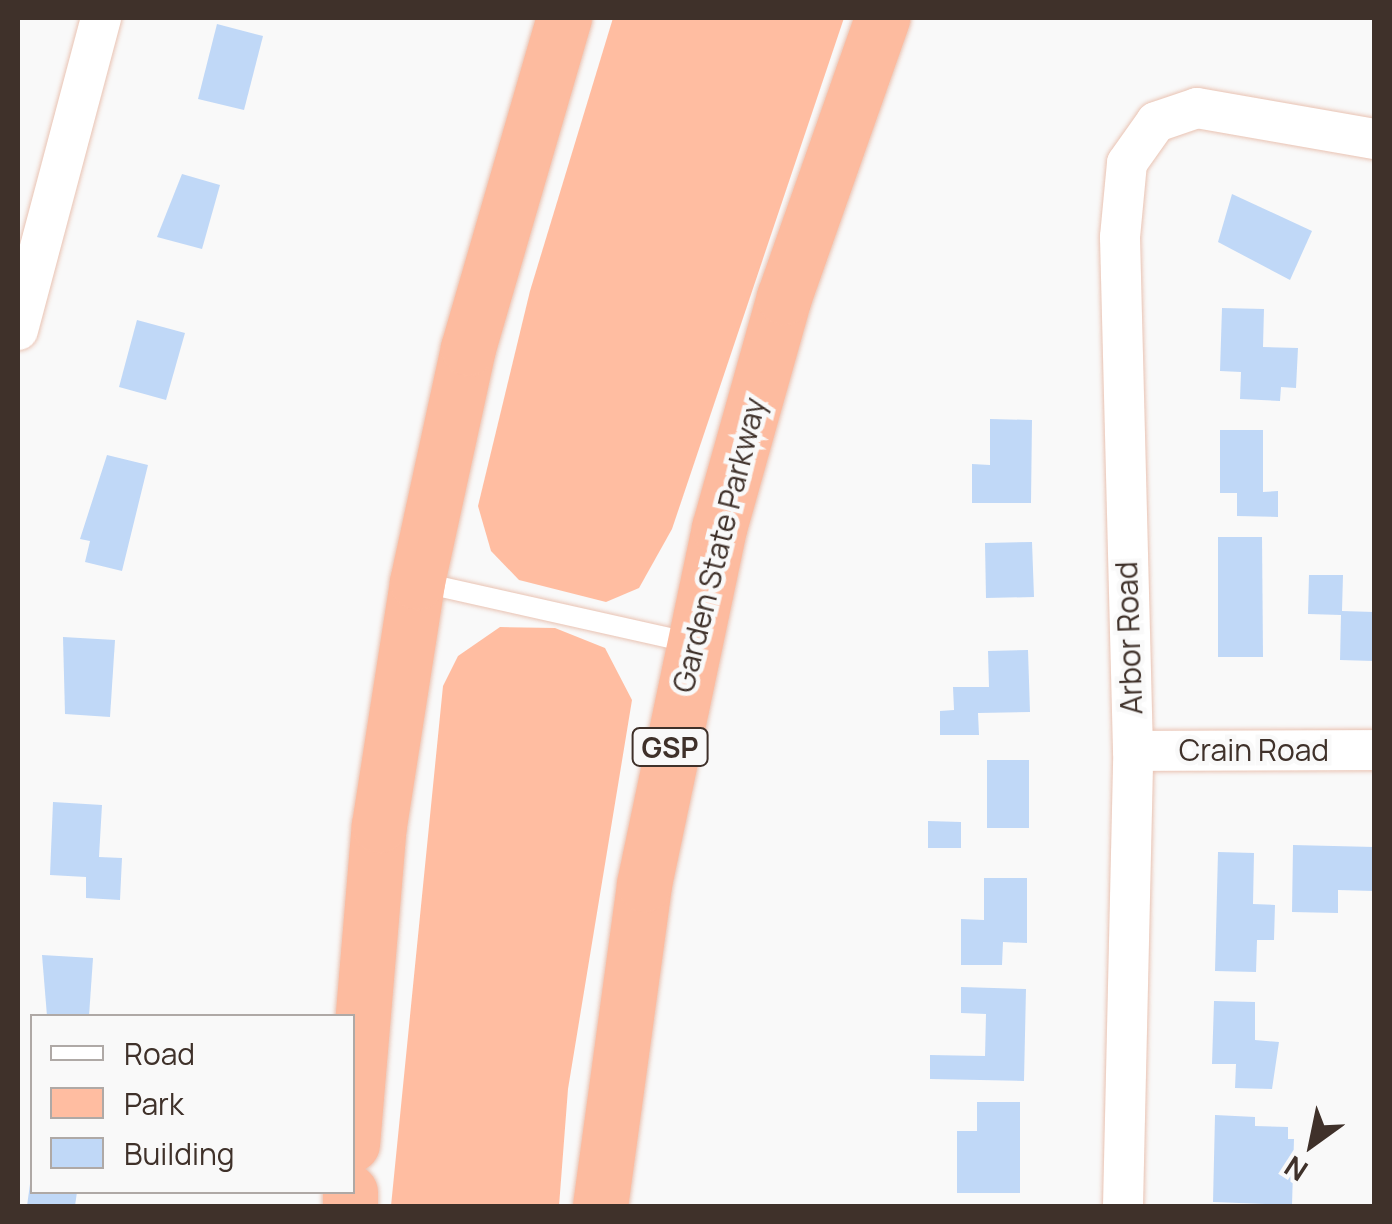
<!DOCTYPE html>
<style>
body{margin:0}
#map{position:relative;width:1392px;height:1224px;overflow:hidden;background:#f9f9f9;font-family:Manrope,sans-serif}
div>[style]{position:absolute}
.green>*{inset:0;background:#ffbda1}
.building>*{inset:0;background:#c0d8f7}
.roads{filter:drop-shadow(0 0 2px #e9c3b3) drop-shadow(0 0 2px #e9c3b3)}
.lane>*{height:20px;margin:-10px;padding:0 10px;transform-origin:10px;border-radius:10px;background:#fff}
.street>*{height:40px;margin:-20px;padding:0 20px;transform-origin:20px;border-radius:20px;background:#fff}
.highway>*{height:55px;margin:-27.5px;padding:0 27.5px;transform-origin:27.5px;border-radius:27.5px;background:#fdbb9f}
span{translate:-50% -50%;white-space:nowrap;text-align:center;line-height:1.15;-webkit-text-stroke:9px #f9f9f9;paint-order:stroke}
.shield-label span{padding:2px 8px;background:#f9f9f9;border:2px solid;border-radius:8px;-webkit-text-stroke-width:0}
.shield-label{font-size:28px;color:#3f312a;font-weight:700}
.street-label{font-size:30px;color:#3f312a}
.frame{position:absolute;inset:0;border:20px solid #3f312a;pointer-events:none}
.legend{position:absolute;left:30px;top:1014px;width:325px;height:180px;box-sizing:border-box;background:#f9f9f9;border:2px solid #afa9a6;margin:0;padding:12px 18px;list-style:none;font-size:30px;color:#3f312a}
.legend li{display:flex;align-items:center;gap:20px;height:50px}
.legend b{width:50px;border:2px solid #afa9a6}
.north{position:absolute;left:1262px;top:1094px;width:100px;height:100px;-webkit-text-stroke:8px #f9f9f9;paint-order:stroke;rotate:213deg;font-size:28px;font-weight:700;line-height:40px;text-align:center;color:#3f312a}
.north::after{content:'';display:block;margin:auto;width:35px;height:45px;background:#3f312a;clip-path:polygon(50% 0,100% 100%,50% 72%,0 100%)}
</style>
<div id="map">
<div class="green">
<div style="clip-path:polygon(613px 18px,844px 18px,672px 529px,639px 588px,606px 602px,519px 580px,491px 551px,478px 506px,530px 291px)"></div>
<div style="clip-path:polygon(500px 627px,555px 628px,605px 648px,632px 700px,568px 1089px,559px 1206px,391px 1206px,443px 686px,458px 656px)"></div>
</div>
<div class="building">
<div style="clip-path:polygon(217px 24px,263px 36px,244px 110px,198px 99px)"></div>
<div style="clip-path:polygon(182px 174px,220px 185px,202px 249px,157px 237px)"></div>
<div style="clip-path:polygon(1232px 194px,1312px 231px,1290px 280px,1218px 242px)"></div>
<div style="clip-path:polygon(1222px 308px,1264px 309px,1263px 347px,1298px 348px,1296px 388px,1281px 387px,1280px 401px,1240px 399px,1241px 372px,1220px 371px)"></div>
<div style="clip-path:polygon(137px 320px,185px 333px,166px 400px,119px 387px)"></div>
<div style="clip-path:polygon(990px 419px,1032px 420px,1031px 503px,972px 503px,972px 464px,990px 465px)"></div>
<div style="clip-path:polygon(1220px 430px,1263px 430px,1263px 492px,1278px 491px,1278px 517px,1237px 516px,1237px 493px,1220px 493px)"></div>
<div style="clip-path:polygon(107px 455px,148px 465px,122px 571px,85px 562px,90px 541px,80px 539px)"></div>
<div style="clip-path:polygon(1218px 537px,1262px 537px,1263px 657px,1218px 657px)"></div>
<div style="clip-path:polygon(1032px 542px,1034px 597px,986px 598px,985px 543px)"></div>
<div style="clip-path:polygon(1309px 575px,1343px 575px,1342px 611px,1374px 612px,1374px 661px,1340px 660px,1341px 615px,1308px 614px)"></div>
<div style="clip-path:polygon(63px 637px,115px 640px,110px 717px,65px 714px)"></div>
<div style="clip-path:polygon(1028px 650px,1030px 712px,978px 713px,979px 735px,940px 735px,940px 711px,954px 710px,953px 687px,989px 687px,988px 651px)"></div>
<div style="clip-path:polygon(987px 760px,1029px 760px,1029px 828px,987px 828px)"></div>
<div style="clip-path:polygon(53px 802px,102px 805px,99px 857px,122px 858px,120px 900px,86px 898px,86px 877px,50px 875px)"></div>
<div style="clip-path:polygon(928px 821px,961px 822px,961px 848px,928px 848px)"></div>
<div style="clip-path:polygon(1293px 845px,1374px 847px,1374px 891px,1338px 890px,1338px 913px,1292px 912px)"></div>
<div style="clip-path:polygon(1218px 852px,1254px 853px,1253px 904px,1275px 905px,1274px 940px,1257px 940px,1256px 972px,1215px 971px)"></div>
<div style="clip-path:polygon(984px 878px,1027px 878px,1027px 943px,1003px 942px,1002px 965px,961px 965px,961px 919px,984px 920px)"></div>
<div style="clip-path:polygon(42px 955px,93px 958px,89px 1016px,47px 1016px)"></div>
<div style="clip-path:polygon(961px 987px,1026px 989px,1024px 1081px,930px 1079px,930px 1055px,985px 1056px,986px 1014px,961px 1013px)"></div>
<div style="clip-path:polygon(1214px 1001px,1255px 1002px,1255px 1040px,1279px 1042px,1272px 1089px,1235px 1088px,1236px 1064px,1212px 1064px)"></div>
<div style="clip-path:polygon(977px 1102px,1020px 1102px,1020px 1193px,957px 1193px,957px 1131px,977px 1131px)"></div>
<div style="clip-path:polygon(1215px 1115px,1255px 1117px,1255px 1126px,1288px 1127px,1288px 1139px,1294px 1139px,1292px 1205px,1213px 1202px)"></div>
<div style="clip-path:polygon(30px 1184px,32px 1192px,77px 1192px,75px 1206px,27px 1206px)"></div>
</div>
<div class="roads">
<div class="lane">
<div style="left:419px;top:582px;width:280px;rotate:12.6deg"></div>
</div>
<div class="street">
<div style="left:18px;top:330px;width:323px;rotate:-75.1deg"></div>
<div style="left:1133px;top:751px;width:241px;rotate:-0.2deg"></div>
<div style="left:1123px;top:1206px;width:455px;rotate:-88.7deg"></div>
<div style="left:1133px;top:751px;width:514px;rotate:-91.45deg"></div>
<div style="left:1120px;top:237px;width:74px;rotate:-84.6deg"></div>
<div style="left:1127px;top:163px;width:50px;rotate:-54.7deg"></div>
<div style="left:1156px;top:122px;width:43px;rotate:-18.9deg"></div>
<div style="left:1197px;top:108px;width:180px;rotate:9.9deg"></div>
</div>
<div class="highway">
<div style="left:352px;top:1144px;width:320px;rotate:-85.2deg"></div>
<div style="left:379px;top:825px;width:246px;rotate:-81.1deg"></div>
<div style="left:417px;top:582px;width:239px;rotate:-77.7deg"></div>
<div style="left:468px;top:348px;width:344px;rotate:-73.8deg"></div>
<div style="left:350px;top:1206px;width:14px;rotate:-90deg"></div>
<div style="left:600px;top:1206px;width:325px;rotate:-82.2deg"></div>
<div style="left:644px;top:884px;width:364px;rotate:-78.1deg"></div>
<div style="left:719px;top:528px;width:240px;rotate:-74.3deg"></div>
<div style="left:784px;top:297px;width:296px;rotate:-70.6deg"></div>
</div>
</div>
<div class="shield-label">
<span style="left:670px;top:747px">GSP</span>
</div>
<div class="street-label">
<span style="left:719px;top:545px;rotate:-76deg">Garden State Parkway</span>
<span style="left:1129px;top:638px;rotate:-92deg">Arbor Road</span>
<span style="left:1254px;top:750px">Crain Road</span>
</div>
<div class="frame"></div>
<ul class="legend">
<li><b style="height:12px;background:#fff"></b>Road</li>
<li><b style="height:28px;background:#ffbda1"></b>Park</li>
<li><b style="height:28px;background:#c0d8f7"></b>Building</li>
</ul>
<div class="north">N</div>
</div>
